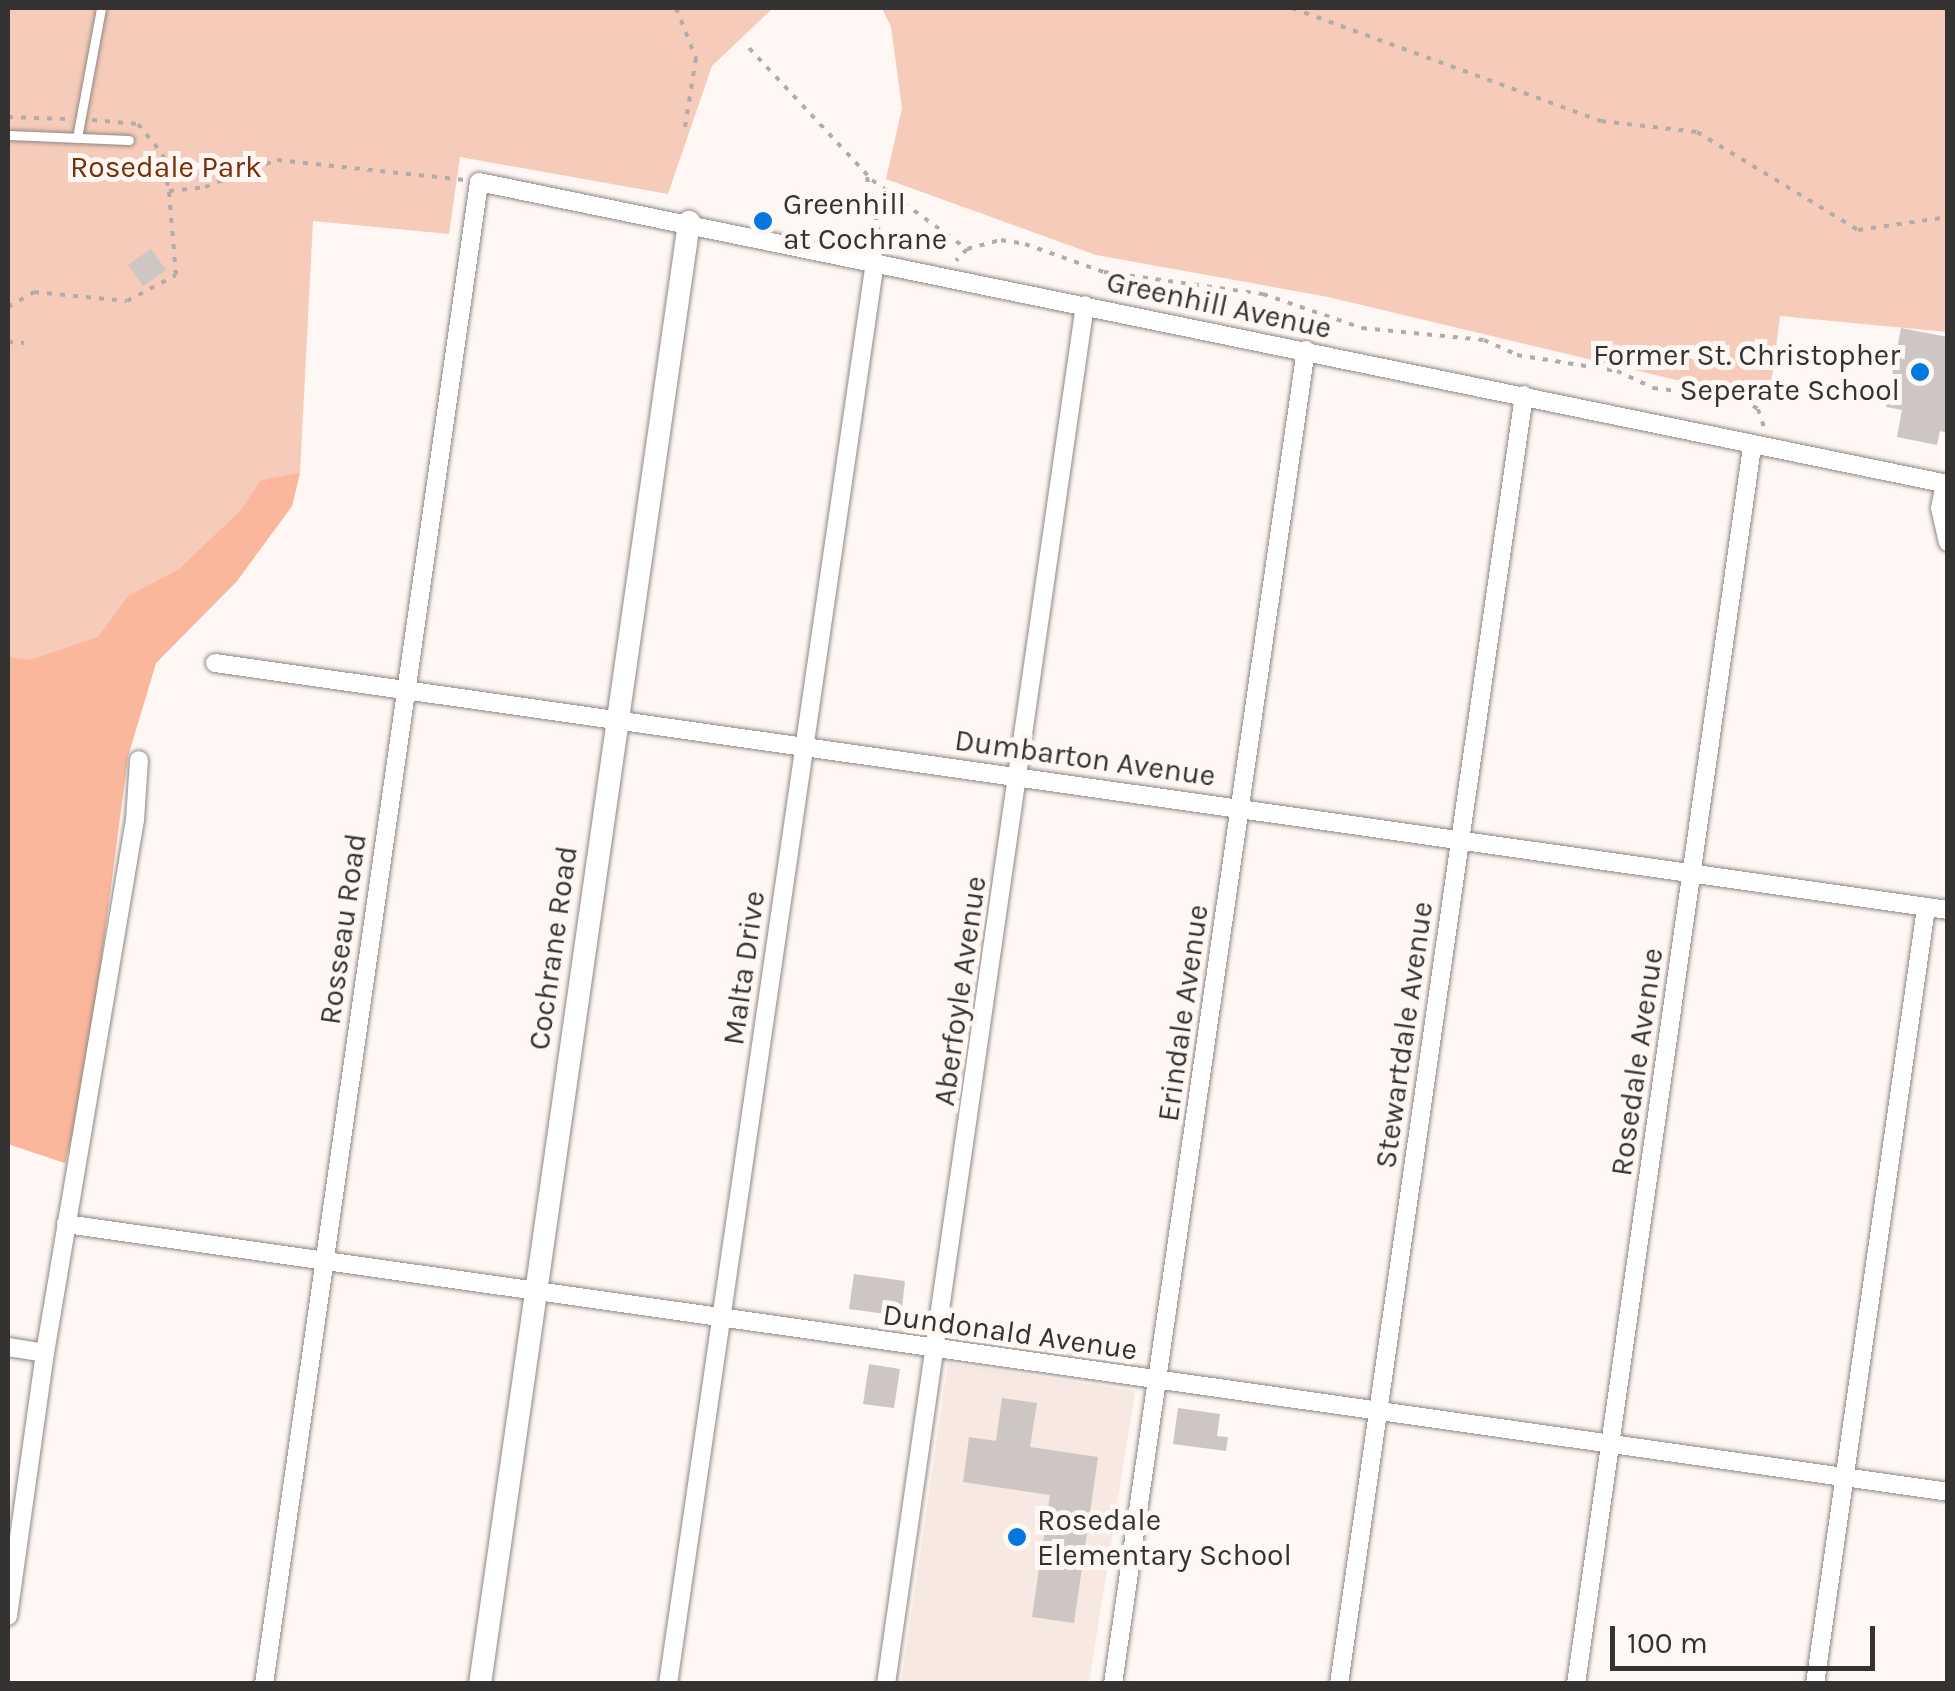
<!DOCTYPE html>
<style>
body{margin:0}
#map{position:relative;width:1955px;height:1691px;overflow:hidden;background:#fef7f4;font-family:Karla,sans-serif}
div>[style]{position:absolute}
.built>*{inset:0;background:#f7e8e1}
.green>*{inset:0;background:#f7cbb9}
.forest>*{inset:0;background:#fbb79b}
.building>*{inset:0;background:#cdc6c3}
.path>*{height:4px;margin-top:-2px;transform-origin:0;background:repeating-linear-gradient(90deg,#b1aca9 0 5px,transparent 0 13px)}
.roads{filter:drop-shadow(0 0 2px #8e8885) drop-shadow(0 0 2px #8e8885)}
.service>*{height:9px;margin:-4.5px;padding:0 4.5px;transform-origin:4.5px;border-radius:4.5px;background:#fff}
.minor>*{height:18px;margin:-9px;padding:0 9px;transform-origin:9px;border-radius:9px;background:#fff}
.tertiary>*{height:22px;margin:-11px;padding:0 11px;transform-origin:11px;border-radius:11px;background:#fff}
.dots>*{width:28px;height:28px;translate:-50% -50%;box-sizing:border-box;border:5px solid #fef7f4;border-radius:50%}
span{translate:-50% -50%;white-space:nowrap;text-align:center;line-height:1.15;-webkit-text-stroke:10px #fef7f4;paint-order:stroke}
.park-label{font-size:30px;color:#782f08}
.poi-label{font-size:30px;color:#353331}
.left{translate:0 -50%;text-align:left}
.right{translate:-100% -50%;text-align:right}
.street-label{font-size:30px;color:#353331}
.frame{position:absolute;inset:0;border:10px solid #353331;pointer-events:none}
.scale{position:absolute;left:1610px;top:1626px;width:265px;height:45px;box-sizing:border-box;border:5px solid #353331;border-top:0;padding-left:12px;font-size:30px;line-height:35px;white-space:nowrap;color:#353331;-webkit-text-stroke:8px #fef7f4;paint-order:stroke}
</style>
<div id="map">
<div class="built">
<div style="clip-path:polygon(948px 1363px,1135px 1391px,1089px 1683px,901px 1684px)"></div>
</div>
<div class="green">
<div style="clip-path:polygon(8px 8px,773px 8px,712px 66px,668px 194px,460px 157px,449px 234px,313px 221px,300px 473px,292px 506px,237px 581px,156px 663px,128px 756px,84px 1091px,65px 1163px,8px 1144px)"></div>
<div style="clip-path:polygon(882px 8px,1947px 8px,1947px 332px,1780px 316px,1769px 402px,1328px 297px,1096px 255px,886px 179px,902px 108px,891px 27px)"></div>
</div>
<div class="forest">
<div style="clip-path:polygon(300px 473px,292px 506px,237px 581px,156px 663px,128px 756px,84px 1091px,65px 1163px,8px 1144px,8px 657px,30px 660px,98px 637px,128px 596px,179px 569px,241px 510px,261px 480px)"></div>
</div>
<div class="building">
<div style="clip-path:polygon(151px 249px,166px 270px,143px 286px,128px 265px)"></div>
<div style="clip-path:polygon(1901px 328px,1948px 337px,1948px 433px,1940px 431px,1937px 445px,1897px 437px,1902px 410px,1886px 407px)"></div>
<div style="clip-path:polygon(854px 1274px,905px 1281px,901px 1316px,849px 1309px)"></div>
<div style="clip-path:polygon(869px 1364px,900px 1369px,894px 1408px,863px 1404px)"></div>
<div style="clip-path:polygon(1002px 1398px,1037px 1403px,1030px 1447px,1098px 1457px,1074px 1623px,1032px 1617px,1050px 1495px,963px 1482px,969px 1437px,996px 1441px)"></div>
<div style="clip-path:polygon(1178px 1408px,1220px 1414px,1217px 1436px,1228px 1437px,1226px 1451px,1173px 1444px)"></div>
</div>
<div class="path">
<div style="left:676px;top:8px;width:54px;rotate:68.2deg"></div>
<div style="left:696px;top:58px;width:70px;rotate:99.1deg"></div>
<div style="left:1292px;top:8px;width:329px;rotate:20.1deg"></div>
<div style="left:1601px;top:121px;width:97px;rotate:6.5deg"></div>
<div style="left:1697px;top:132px;width:188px;rotate:31.3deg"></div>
<div style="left:1858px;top:230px;width:91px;rotate:-8.2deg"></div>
<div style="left:749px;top:48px;width:180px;rotate:47deg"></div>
<div style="left:872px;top:180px;width:117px;rotate:36deg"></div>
<div style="left:967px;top:249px;width:16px;rotate:133deg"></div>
<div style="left:8px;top:117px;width:60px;rotate:1.9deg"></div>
<div style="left:92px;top:120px;width:46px;rotate:5deg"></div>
<div style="left:138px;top:124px;width:40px;rotate:51deg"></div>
<div style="left:163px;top:155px;width:36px;rotate:81deg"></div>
<div style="left:169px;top:191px;width:36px;rotate:-6deg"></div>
<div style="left:205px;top:187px;width:77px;rotate:-20.6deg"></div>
<div style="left:277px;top:160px;width:189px;rotate:6.1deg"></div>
<div style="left:867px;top:177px;width:71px;rotate:77.7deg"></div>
<div style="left:967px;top:249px;width:35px;rotate:-15deg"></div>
<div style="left:1001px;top:240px;width:24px;rotate:9deg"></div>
<div style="left:1025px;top:244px;width:84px;rotate:19.5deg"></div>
<div style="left:1104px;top:272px;width:161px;rotate:7.9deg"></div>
<div style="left:1263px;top:294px;width:105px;rotate:19deg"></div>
<div style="left:1362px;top:328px;width:123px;rotate:5.6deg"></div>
<div style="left:1484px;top:340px;width:36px;rotate:24deg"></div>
<div style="left:1517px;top:355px;width:101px;rotate:9.1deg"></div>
<div style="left:1617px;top:371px;width:40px;rotate:25deg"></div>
<div style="left:1653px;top:388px;width:90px;rotate:7deg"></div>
<div style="left:1742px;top:399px;width:19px;rotate:32deg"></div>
<div style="left:1758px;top:409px;width:20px;rotate:72deg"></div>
<div style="left:8px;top:307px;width:30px;rotate:-30deg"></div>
<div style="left:34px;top:292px;width:93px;rotate:5.5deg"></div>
<div style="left:127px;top:301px;width:55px;rotate:-28deg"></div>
<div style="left:176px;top:275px;width:84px;rotate:-94.8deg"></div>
<div style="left:1314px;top:335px;width:21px;rotate:-61deg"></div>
<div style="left:8px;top:342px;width:16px;rotate:4deg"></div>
</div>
<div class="roads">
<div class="service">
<div style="left:8px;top:135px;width:121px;rotate:2.4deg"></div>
<div style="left:77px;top:138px;width:132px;rotate:-79.5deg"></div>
</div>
<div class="minor">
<div style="left:1945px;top:483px;width:25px;rotate:101deg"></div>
<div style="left:1940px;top:508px;width:35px;rotate:77deg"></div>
<div style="left:215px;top:663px;width:1751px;rotate:8.11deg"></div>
<div style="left:66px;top:1224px;width:1901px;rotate:8.1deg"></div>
<div style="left:8px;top:1347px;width:37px;rotate:9deg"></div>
<div style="left:8px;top:1616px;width:266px;rotate:-82deg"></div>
<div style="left:45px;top:1353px;width:541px;rotate:-80.42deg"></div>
<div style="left:135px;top:820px;width:60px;rotate:-86.2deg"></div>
<div style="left:264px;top:1684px;width:1517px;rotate:-81.85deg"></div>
<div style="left:479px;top:182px;width:1500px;rotate:11.62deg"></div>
<div style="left:668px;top:1684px;width:1438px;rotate:-81.72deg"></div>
<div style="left:886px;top:1684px;width:1393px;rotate:-81.79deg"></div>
<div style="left:1113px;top:1684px;width:1348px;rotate:-81.77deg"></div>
<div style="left:1339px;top:1684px;width:1302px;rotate:-81.83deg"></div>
<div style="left:1576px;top:1684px;width:1248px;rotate:-81.9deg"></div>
<div style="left:1815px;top:1684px;width:784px;rotate:-81.86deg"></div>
</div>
<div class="tertiary">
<div style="left:480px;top:1684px;width:1477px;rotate:-81.86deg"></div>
</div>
</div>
<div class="dots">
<div style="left:763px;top:221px;background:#0078df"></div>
<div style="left:1920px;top:372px;background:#0078df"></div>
<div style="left:1017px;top:1537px;background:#0078df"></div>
</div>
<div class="park-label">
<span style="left:166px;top:167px">Rosedale Park</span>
</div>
<div class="poi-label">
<span class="left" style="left:783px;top:221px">Greenhill<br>at Cochrane</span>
<span class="right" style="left:1900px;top:372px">Former St. Christopher<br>Seperate School</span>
<span class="left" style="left:1037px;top:1537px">Rosedale<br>Elementary School</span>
</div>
<div class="street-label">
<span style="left:1219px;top:305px;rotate:12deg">Greenhill Avenue</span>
<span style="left:1085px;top:758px;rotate:8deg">Dumbarton Avenue</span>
<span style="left:343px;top:929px;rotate:-82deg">Rosseau Road</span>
<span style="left:553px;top:948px;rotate:-82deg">Cochrane Road</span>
<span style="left:744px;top:968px;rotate:-82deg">Malta Drive</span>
<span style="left:960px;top:991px;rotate:-82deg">Aberfoyle Avenue</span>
<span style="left:1183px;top:1013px;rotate:-82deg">Erindale Avenue</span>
<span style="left:1404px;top:1035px;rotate:-82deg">Stewartdale Avenue</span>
<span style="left:1637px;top:1062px;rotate:-82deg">Rosedale Avenue</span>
<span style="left:1010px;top:1332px;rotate:8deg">Dundonald Avenue</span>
</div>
<div class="frame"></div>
<div class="scale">100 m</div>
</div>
